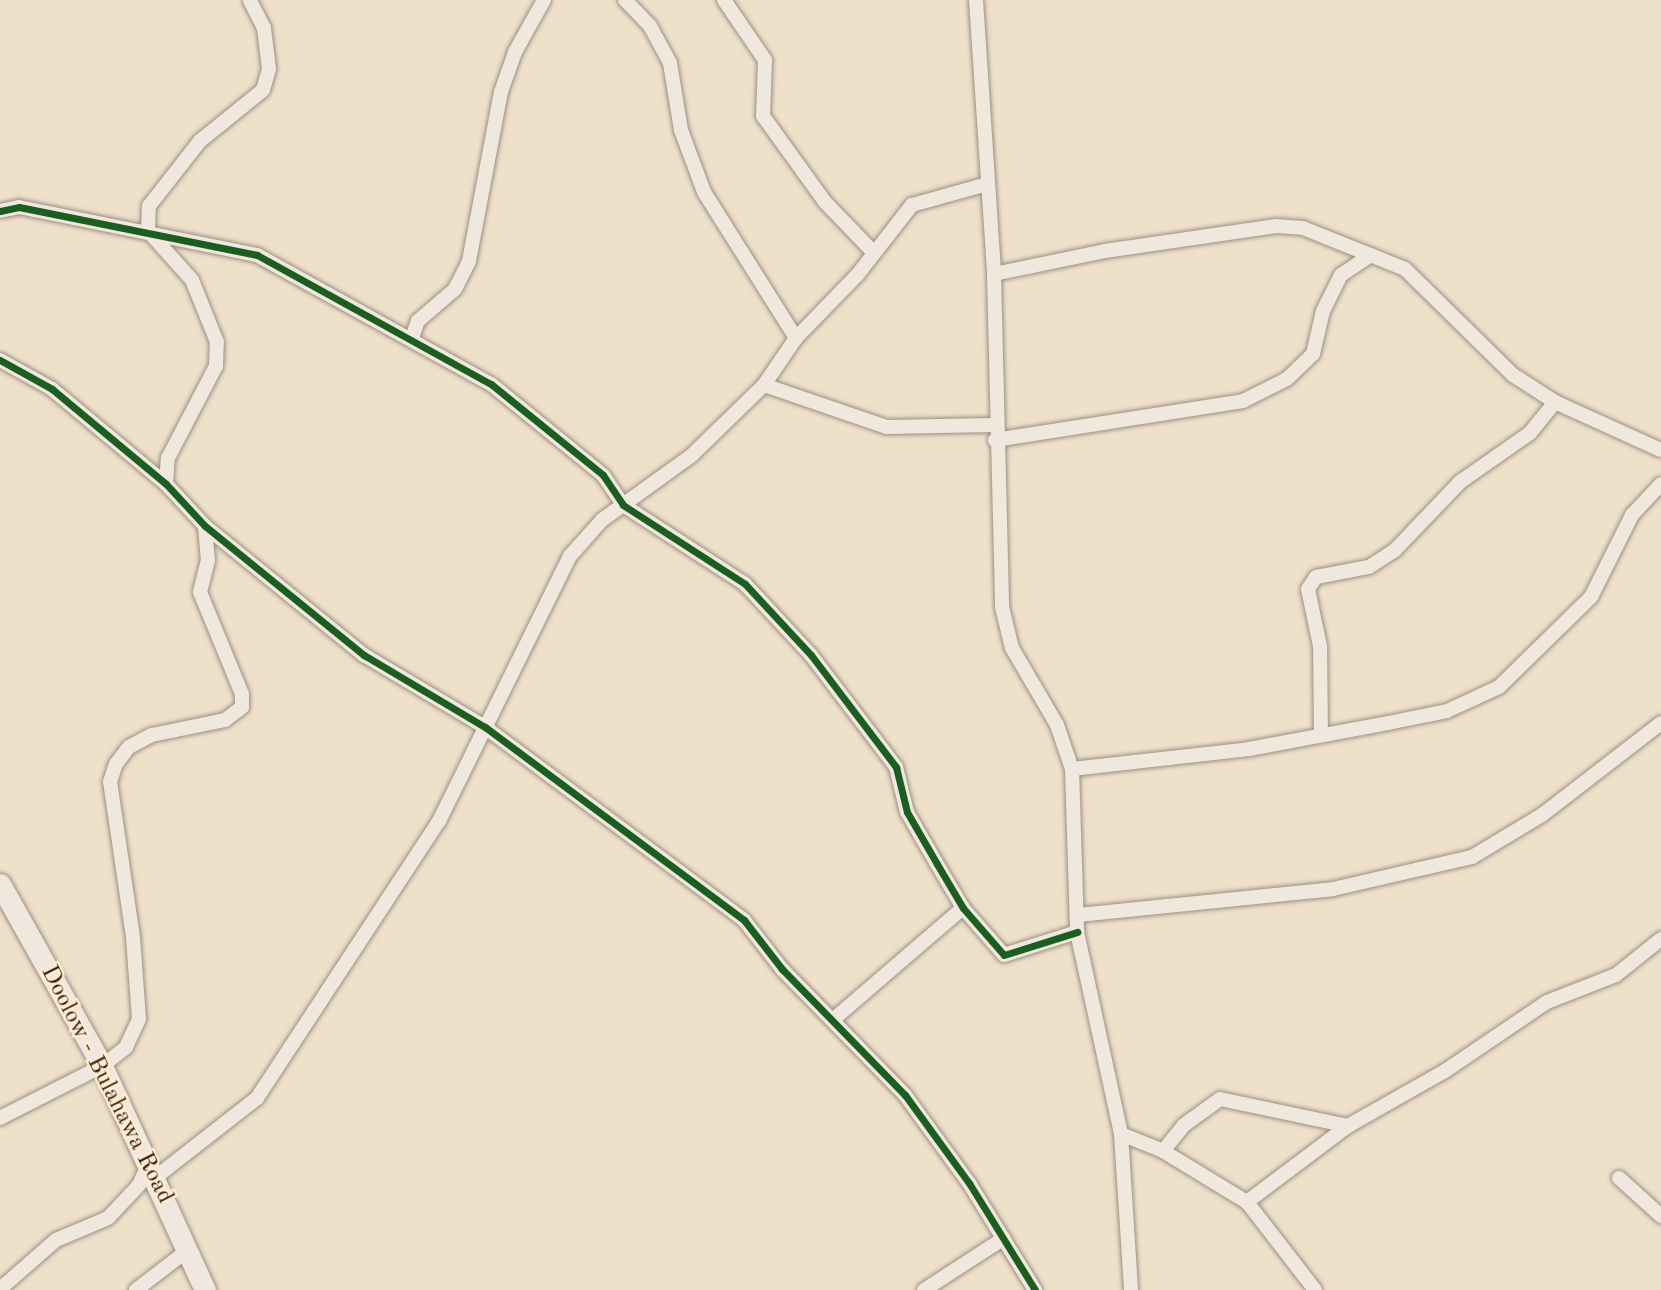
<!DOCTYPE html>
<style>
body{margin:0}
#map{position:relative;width:1661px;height:1290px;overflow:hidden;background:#efe0ca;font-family:"Old Standard TT",serif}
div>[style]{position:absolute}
.roads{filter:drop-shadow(0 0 2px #9a9081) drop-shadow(0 0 2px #9a9081)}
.minor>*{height:14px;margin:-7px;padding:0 7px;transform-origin:7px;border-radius:7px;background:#f0e8de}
.secondary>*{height:21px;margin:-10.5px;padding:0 10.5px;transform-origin:10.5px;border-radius:10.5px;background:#f0e8de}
.cycleway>*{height:7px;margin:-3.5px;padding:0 3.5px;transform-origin:3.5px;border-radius:3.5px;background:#1b5e20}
span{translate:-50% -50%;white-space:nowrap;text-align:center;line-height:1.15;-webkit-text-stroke:5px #feedd3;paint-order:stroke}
.street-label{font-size:24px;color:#311d0b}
</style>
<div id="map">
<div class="roads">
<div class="minor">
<div style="left:625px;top:0;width:36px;rotate:46deg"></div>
<div style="left:650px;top:26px;width:42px;rotate:61.6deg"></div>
<div style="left:670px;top:63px;width:68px;rotate:80.7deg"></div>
<div style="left:681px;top:130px;width:66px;rotate:69.6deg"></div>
<div style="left:704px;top:192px;width:173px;rotate:57.8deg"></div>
<div style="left:724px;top:0;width:73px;rotate:55.7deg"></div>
<div style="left:765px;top:60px;width:56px;rotate:92deg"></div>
<div style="left:763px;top:116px;width:106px;rotate:54.2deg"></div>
<div style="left:825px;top:202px;width:71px;rotate:46.1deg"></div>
<div style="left:976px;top:0;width:275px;rotate:86.2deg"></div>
<div style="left:994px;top:274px;width:333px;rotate:88.6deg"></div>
<div style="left:1002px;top:607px;width:42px;rotate:76.3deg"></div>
<div style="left:1012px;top:648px;width:89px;rotate:59.7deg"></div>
<div style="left:1057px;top:725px;width:46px;rotate:71.2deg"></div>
<div style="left:1072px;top:769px;width:163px;rotate:88.2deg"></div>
<div style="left:1077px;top:932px;width:207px;rotate:77.7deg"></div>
<div style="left:1121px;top:1134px;width:156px;rotate:86.3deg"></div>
<div style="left:0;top:211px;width:19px;rotate:-12deg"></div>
<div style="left:19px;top:207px;width:243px;rotate:11.4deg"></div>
<div style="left:257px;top:255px;width:267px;rotate:28.9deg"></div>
<div style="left:491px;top:384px;width:144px;rotate:39.1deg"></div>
<div style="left:603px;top:475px;width:36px;rotate:56deg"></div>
<div style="left:623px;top:505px;width:145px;rotate:32.9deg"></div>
<div style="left:745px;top:584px;width:97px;rotate:47.1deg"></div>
<div style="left:811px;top:655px;width:141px;rotate:52.8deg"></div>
<div style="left:896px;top:767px;width:46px;rotate:76.3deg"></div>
<div style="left:907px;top:812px;width:60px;rotate:60deg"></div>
<div style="left:937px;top:864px;width:51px;rotate:59.4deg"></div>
<div style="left:963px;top:908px;width:62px;rotate:48.9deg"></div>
<div style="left:1004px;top:955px;width:77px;rotate:-17.5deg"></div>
<div style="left:994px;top:274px;width:113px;rotate:-11.7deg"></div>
<div style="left:1105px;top:251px;width:173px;rotate:-8.3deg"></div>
<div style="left:1276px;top:226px;width:27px;rotate:4deg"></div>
<div style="left:1303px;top:228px;width:110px;rotate:21.9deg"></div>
<div style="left:1405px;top:269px;width:151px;rotate:44.5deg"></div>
<div style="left:1513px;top:375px;width:50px;rotate:32.7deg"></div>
<div style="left:1555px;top:402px;width:116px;rotate:24.4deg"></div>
<div style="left:412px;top:338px;width:18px;rotate:-71deg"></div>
<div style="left:418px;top:321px;width:49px;rotate:-40.9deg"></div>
<div style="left:455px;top:289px;width:31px;rotate:-63deg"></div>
<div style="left:469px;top:261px;width:172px;rotate:-79.3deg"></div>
<div style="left:501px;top:92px;width:42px;rotate:-70.7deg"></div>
<div style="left:515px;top:52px;width:60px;rotate:-60.9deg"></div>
<div style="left:0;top:360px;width:60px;rotate:29.1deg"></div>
<div style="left:52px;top:389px;width:148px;rotate:39.8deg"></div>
<div style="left:166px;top:484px;width:57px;rotate:47.1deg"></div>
<div style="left:205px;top:526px;width:205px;rotate:39.1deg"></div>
<div style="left:364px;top:655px;width:141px;rotate:30.8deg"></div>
<div style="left:485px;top:727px;width:323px;rotate:36.7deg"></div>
<div style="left:744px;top:920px;width:62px;rotate:52.2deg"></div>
<div style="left:782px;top:969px;width:176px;rotate:45.7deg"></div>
<div style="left:905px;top:1095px;width:109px;rotate:54deg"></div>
<div style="left:969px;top:1183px;width:126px;rotate:58.3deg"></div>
<div style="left:764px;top:385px;width:130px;rotate:18.9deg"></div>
<div style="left:887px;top:427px;width:107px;rotate:-1.1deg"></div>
<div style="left:995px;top:440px;width:251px;rotate:-8.9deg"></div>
<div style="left:1243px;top:401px;width:49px;rotate:-26.6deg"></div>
<div style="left:1287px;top:379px;width:36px;rotate:-44deg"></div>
<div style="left:1313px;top:354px;width:44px;rotate:-76.9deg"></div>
<div style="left:1323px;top:311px;width:40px;rotate:-63.4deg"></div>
<div style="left:1341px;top:275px;width:36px;rotate:-34deg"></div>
<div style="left:166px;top:484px;width:26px;rotate:-86deg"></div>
<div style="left:168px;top:458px;width:104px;rotate:-62.4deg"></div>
<div style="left:216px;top:366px;width:24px;rotate:-88deg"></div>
<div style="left:217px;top:342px;width:67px;rotate:-112deg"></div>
<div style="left:192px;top:280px;width:66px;rotate:-131.9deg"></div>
<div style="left:148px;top:231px;width:25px;rotate:-88deg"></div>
<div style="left:149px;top:206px;width:83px;rotate:-51.9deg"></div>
<div style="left:200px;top:141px;width:81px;rotate:-39deg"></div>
<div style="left:263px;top:90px;width:22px;rotate:-74deg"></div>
<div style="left:269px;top:69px;width:41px;rotate:-97deg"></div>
<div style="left:264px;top:28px;width:31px;rotate:-117deg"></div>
<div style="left:1321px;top:735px;width:89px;rotate:-90.6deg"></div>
<div style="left:1320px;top:646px;width:58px;rotate:-101.9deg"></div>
<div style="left:1308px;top:589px;width:14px;rotate:-56deg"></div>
<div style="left:1316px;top:577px;width:54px;rotate:-10.7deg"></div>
<div style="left:1369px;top:567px;width:31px;rotate:-33deg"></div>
<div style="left:1395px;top:550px;width:94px;rotate:-46.3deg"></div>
<div style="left:1460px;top:482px;width:85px;rotate:-35deg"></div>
<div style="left:1530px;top:433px;width:40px;rotate:-51deg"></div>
<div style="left:1072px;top:769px;width:178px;rotate:-6.4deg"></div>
<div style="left:1249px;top:749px;width:141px;rotate:-10.6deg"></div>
<div style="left:1388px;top:723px;width:60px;rotate:-11.5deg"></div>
<div style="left:1447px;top:711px;width:57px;rotate:-24.8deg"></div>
<div style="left:1499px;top:687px;width:129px;rotate:-44.4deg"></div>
<div style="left:1591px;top:597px;width:92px;rotate:-63.4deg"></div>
<div style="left:1632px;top:515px;width:42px;rotate:-46.9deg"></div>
<div style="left:1078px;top:915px;width:256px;rotate:-5.8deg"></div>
<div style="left:1333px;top:889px;width:143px;rotate:-13deg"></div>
<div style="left:1472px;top:857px;width:82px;rotate:-31deg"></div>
<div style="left:1542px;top:815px;width:150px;rotate:-37.7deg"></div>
<div style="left:835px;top:1018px;width:169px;rotate:-40.7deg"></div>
<div style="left:0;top:1118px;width:114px;rotate:-27deg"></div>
<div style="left:102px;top:1066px;width:31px;rotate:-38deg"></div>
<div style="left:126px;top:1047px;width:31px;rotate:-65deg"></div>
<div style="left:139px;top:1019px;width:82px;rotate:-94.2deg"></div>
<div style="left:133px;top:937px;width:157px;rotate:-98.4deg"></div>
<div style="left:110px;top:782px;width:19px;rotate:-72deg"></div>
<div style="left:116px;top:764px;width:21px;rotate:-53deg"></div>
<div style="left:129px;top:747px;width:26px;rotate:-28deg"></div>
<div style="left:152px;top:735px;width:75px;rotate:-11.6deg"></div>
<div style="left:225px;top:720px;width:21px;rotate:-37deg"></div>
<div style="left:242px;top:707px;width:13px;rotate:-90deg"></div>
<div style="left:242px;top:694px;width:110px;rotate:-112.4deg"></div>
<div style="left:200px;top:592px;width:32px;rotate:-76deg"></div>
<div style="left:208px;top:561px;width:35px;rotate:-95deg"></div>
<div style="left:1121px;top:1134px;width:45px;rotate:22deg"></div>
<div style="left:1163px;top:1151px;width:98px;rotate:31.3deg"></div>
<div style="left:1247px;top:1202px;width:111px;rotate:52.3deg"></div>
<div style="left:1163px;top:1151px;width:33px;rotate:-51deg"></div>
<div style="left:1184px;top:1125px;width:44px;rotate:-35.8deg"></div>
<div style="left:1220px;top:1099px;width:131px;rotate:11.9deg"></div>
<div style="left:1348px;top:1126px;width:112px;rotate:-29.6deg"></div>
<div style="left:1445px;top:1071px;width:123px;rotate:-34.1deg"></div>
<div style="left:1547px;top:1002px;width:74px;rotate:-21.4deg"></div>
<div style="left:1616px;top:975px;width:58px;rotate:-38.7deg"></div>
<div style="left:156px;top:1177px;width:128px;rotate:-38deg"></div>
<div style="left:257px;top:1098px;width:331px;rotate:-56.7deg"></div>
<div style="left:439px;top:821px;width:296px;rotate:-63.7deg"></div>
<div style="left:570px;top:556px;width:48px;rotate:-48.4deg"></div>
<div style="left:602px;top:520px;width:111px;rotate:-35.8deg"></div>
<div style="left:692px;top:455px;width:100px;rotate:-44.2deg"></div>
<div style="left:764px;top:385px;width:57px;rotate:-55.8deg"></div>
<div style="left:796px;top:338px;width:89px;rotate:-45.9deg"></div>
<div style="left:858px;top:274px;width:88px;rotate:-52deg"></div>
<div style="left:912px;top:205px;width:75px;rotate:-15.5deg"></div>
<div style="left:1619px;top:1178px;width:57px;rotate:42.1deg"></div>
<div style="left:1247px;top:1202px;width:126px;rotate:-37deg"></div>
<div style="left:0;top:1289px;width:74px;rotate:-41.2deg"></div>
<div style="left:56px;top:1240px;width:56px;rotate:-22.9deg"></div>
<div style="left:108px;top:1218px;width:45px;rotate:-46.8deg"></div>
<div style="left:139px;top:1185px;width:24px;rotate:-66deg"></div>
<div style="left:136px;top:1290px;width:66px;rotate:-37.6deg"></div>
<div style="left:924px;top:1290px;width:95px;rotate:-33deg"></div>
</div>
<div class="secondary">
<div style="left:0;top:884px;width:209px;rotate:60.7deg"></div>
<div style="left:102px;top:1066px;width:247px;rotate:65.3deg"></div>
</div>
</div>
<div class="cycleway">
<div style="left:0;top:211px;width:19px;rotate:-12deg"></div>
<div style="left:19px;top:207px;width:243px;rotate:11.4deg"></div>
<div style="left:257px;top:255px;width:267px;rotate:28.9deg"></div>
<div style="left:491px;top:384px;width:144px;rotate:39.1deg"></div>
<div style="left:603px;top:475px;width:36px;rotate:56deg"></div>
<div style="left:623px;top:505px;width:145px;rotate:32.9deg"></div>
<div style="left:745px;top:584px;width:97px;rotate:47.1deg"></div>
<div style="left:811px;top:655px;width:141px;rotate:52.8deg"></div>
<div style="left:896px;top:767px;width:46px;rotate:76.3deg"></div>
<div style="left:907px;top:812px;width:60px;rotate:60deg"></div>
<div style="left:937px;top:864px;width:51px;rotate:59.4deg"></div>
<div style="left:963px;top:908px;width:62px;rotate:48.9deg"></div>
<div style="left:1004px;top:955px;width:77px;rotate:-17.5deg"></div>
<div style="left:0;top:360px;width:60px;rotate:29.1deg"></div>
<div style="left:52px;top:389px;width:148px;rotate:39.8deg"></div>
<div style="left:166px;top:484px;width:57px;rotate:47.1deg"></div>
<div style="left:205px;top:526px;width:205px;rotate:39.1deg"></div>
<div style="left:364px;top:655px;width:141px;rotate:30.8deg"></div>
<div style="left:485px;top:727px;width:323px;rotate:36.7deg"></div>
<div style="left:744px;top:920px;width:62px;rotate:52.2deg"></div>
<div style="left:782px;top:969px;width:176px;rotate:45.7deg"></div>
<div style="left:905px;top:1095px;width:109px;rotate:54deg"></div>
<div style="left:969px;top:1183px;width:126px;rotate:58.3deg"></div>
</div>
<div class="street-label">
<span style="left:106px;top:1085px;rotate:63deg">Doolow - Bulahawa Road</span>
</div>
</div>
